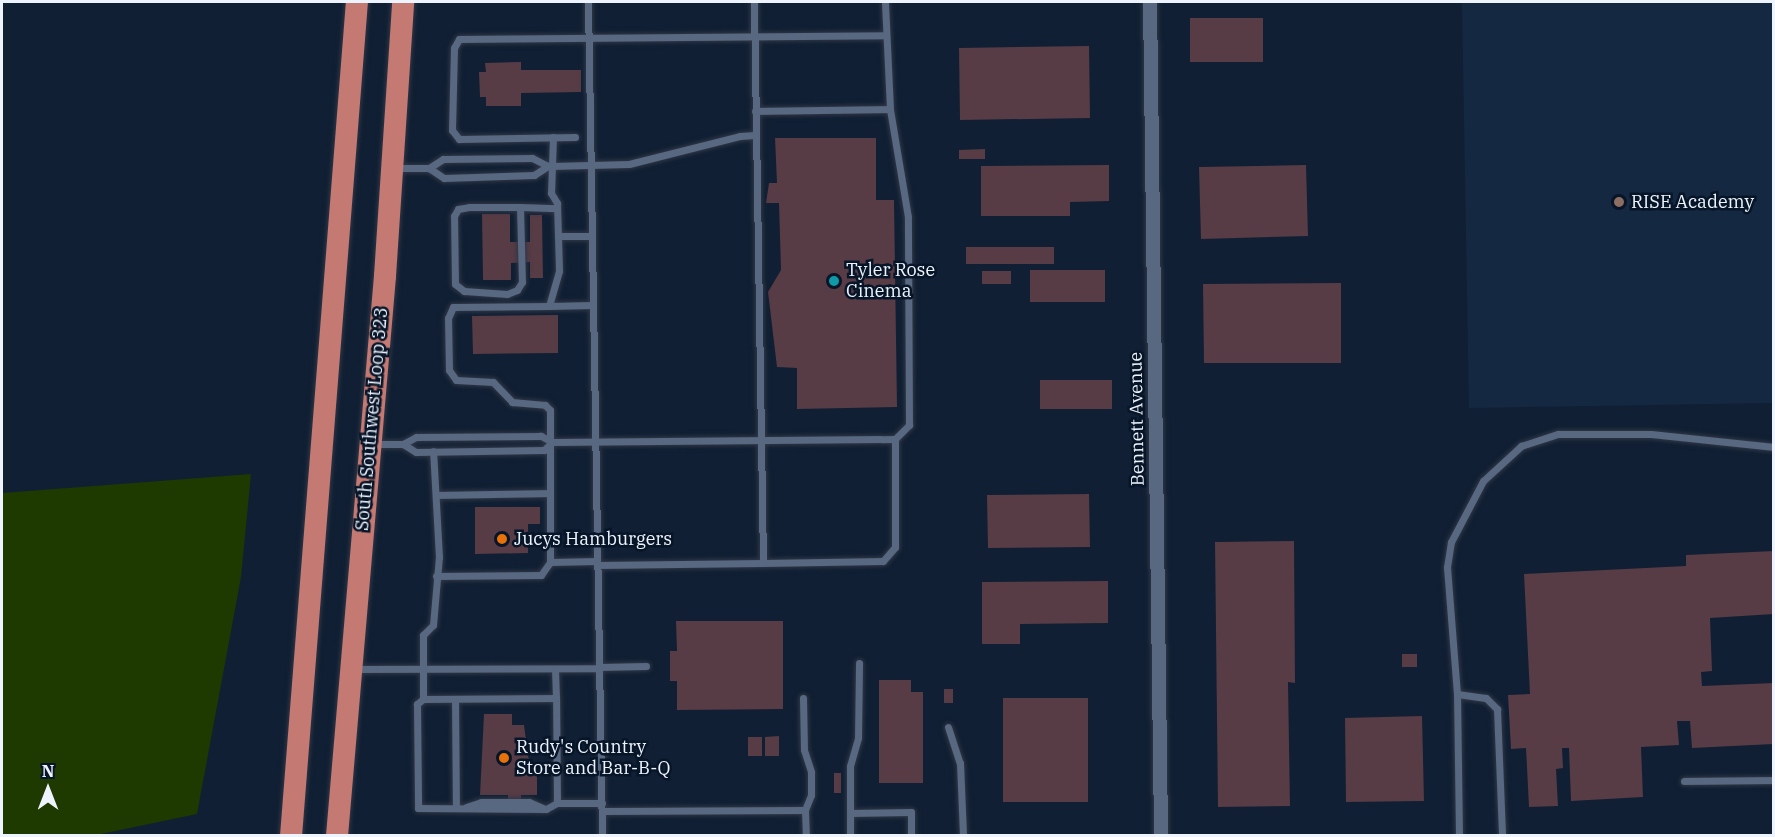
<!DOCTYPE html>
<style>
body{margin:0}
#map{position:relative;width:1775px;height:837px;overflow:hidden;background:#101f33;font-family:"IBM Plex Serif",serif}
div>[style]{position:absolute}
.built>*{inset:0;background:#152841}
.green>*{inset:0;background:#1e3a01}
.building>*{inset:0;background:#573b45}
.roads{filter:drop-shadow(0 0 2px #303747) drop-shadow(0 0 2px #303747)}
.service>*{height:7px;margin:-3.5px;padding:0 3.5px;transform-origin:3.5px;border-radius:3.5px;background:#576880}
.minor>*{height:14px;margin:-7px;padding:0 7px;transform-origin:7px;border-radius:7px;background:#576880}
.trunk>*{height:22px;margin:-11px;padding:0 11px;transform-origin:11px;border-radius:11px;background:#c47a73}
.dots>*{width:16px;height:16px;translate:-50% -50%;box-sizing:border-box;border:3px solid #071528;border-radius:50%}
span{translate:-50% -50%;white-space:nowrap;text-align:center;line-height:1.15;-webkit-text-stroke:5px #071528;paint-order:stroke}
.poi-label{font-size:18px;color:#eef4fd}
.left{translate:0 -50%;text-align:left}
.street-label{font-size:18px;color:#eef4fd}
.frame{position:absolute;inset:0;border:3px solid #eef4fd;pointer-events:none}
.north{position:absolute;left:18px;top:759px;width:60px;height:60px;-webkit-text-stroke:4px #071528;paint-order:stroke;rotate:0deg;font-size:16px;font-weight:700;line-height:24px;text-align:center;color:#eef4fd}
.north::after{content:'';display:block;margin:auto;width:21px;height:27px;background:#eef4fd;clip-path:polygon(50% 0,100% 100%,50% 72%,0 100%)}
</style>
<div id="map">
<div class="built">
<div style="clip-path:polygon(1462px 2px,1773px 2px,1773px 403px,1469px 408px)"></div>
</div>
<div class="green">
<div style="clip-path:polygon(251px 474px,241px 577px,197px 814px,96px 835px,2px 835px,2px 493px)"></div>
</div>
<div class="building">
<div style="clip-path:polygon(1190px 18px,1263px 18px,1263px 62px,1190px 62px)"></div>
<div style="clip-path:polygon(1089px 46px,1090px 118px,960px 120px,959px 48px)"></div>
<div style="clip-path:polygon(521px 62px,521px 70px,581px 70px,581px 92px,521px 93px,521px 106px,486px 106px,486px 97px,480px 97px,479px 72px,486px 72px,485px 63px)"></div>
<div style="clip-path:polygon(775px 138px,876px 138px,876px 200px,894px 200px,897px 407px,797px 409px,797px 368px,777px 367px,768px 292px,781px 270px,779px 203px,766px 203px,769px 183px,777px 183px)"></div>
<div style="clip-path:polygon(985px 149px,985px 159px,959px 159px,959px 150px)"></div>
<div style="clip-path:polygon(1109px 165px,1109px 201px,1070px 202px,1070px 216px,981px 216px,981px 166px)"></div>
<div style="clip-path:polygon(1306px 165px,1308px 236px,1201px 239px,1199px 167px)"></div>
<div style="clip-path:polygon(482px 214px,510px 214px,510px 242px,530px 242px,530px 215px,542px 215px,543px 278px,530px 278px,530px 262px,511px 263px,511px 280px,483px 280px)"></div>
<div style="clip-path:polygon(966px 247px,1054px 247px,1054px 264px,966px 264px)"></div>
<div style="clip-path:polygon(1030px 270px,1105px 270px,1105px 302px,1030px 302px)"></div>
<div style="clip-path:polygon(982px 271px,1011px 271px,1011px 284px,982px 284px)"></div>
<div style="clip-path:polygon(1341px 283px,1341px 363px,1204px 363px,1203px 284px)"></div>
<div style="clip-path:polygon(558px 315px,558px 353px,473px 354px,472px 316px)"></div>
<div style="clip-path:polygon(1040px 380px,1112px 380px,1112px 409px,1040px 409px)"></div>
<div style="clip-path:polygon(1089px 494px,1090px 547px,988px 548px,987px 495px)"></div>
<div style="clip-path:polygon(475px 507px,540px 507px,540px 524px,528px 524px,528px 553px,475px 554px)"></div>
<div style="clip-path:polygon(1294px 541px,1295px 683px,1288px 682px,1290px 806px,1218px 807px,1215px 542px)"></div>
<div style="clip-path:polygon(1774px 551px,1774px 614px,1710px 618px,1712px 671px,1701px 672px,1702px 686px,1774px 683px,1774px 744px,1692px 748px,1690px 721px,1677px 721px,1679px 745px,1641px 747px,1643px 797px,1571px 801px,1569px 748px,1562px 748px,1563px 768px,1556px 769px,1558px 806px,1529px 807px,1526px 748px,1511px 749px,1508px 695px,1530px 694px,1524px 574px,1686px 566px,1686px 555px)"></div>
<div style="clip-path:polygon(1108px 581px,1108px 623px,1020px 624px,1020px 644px,982px 644px,982px 582px)"></div>
<div style="clip-path:polygon(676px 621px,783px 621px,783px 709px,677px 710px,677px 681px,670px 681px,670px 651px,677px 651px)"></div>
<div style="clip-path:polygon(1402px 654px,1417px 654px,1417px 667px,1402px 667px)"></div>
<div style="clip-path:polygon(879px 680px,911px 680px,911px 692px,923px 692px,923px 783px,879px 783px)"></div>
<div style="clip-path:polygon(944px 689px,953px 689px,953px 703px,944px 703px)"></div>
<div style="clip-path:polygon(1003px 698px,1088px 698px,1088px 802px,1003px 802px)"></div>
<div style="clip-path:polygon(484px 714px,512px 714px,512px 725px,524px 725px,529px 762px,537px 762px,537px 795px,521px 795px,521px 799px,508px 801px,508px 795px,480px 795px)"></div>
<div style="clip-path:polygon(1422px 716px,1424px 801px,1346px 802px,1345px 718px)"></div>
<div style="clip-path:polygon(779px 736px,779px 756px,765px 756px,765px 737px)"></div>
<div style="clip-path:polygon(748px 737px,762px 737px,762px 756px,748px 756px)"></div>
<div style="clip-path:polygon(834px 773px,841px 773px,841px 793px,834px 793px)"></div>
</div>
<div class="roads">
<div class="service">
<div style="left:588px;top:2px;width:834px;rotate:89.04deg"></div>
<div style="left:755px;top:111px;width:135px;rotate:-0.8deg"></div>
<div style="left:553px;top:137px;width:56px;rotate:92deg"></div>
<div style="left:551px;top:193px;width:12px;rotate:59deg"></div>
<div style="left:557px;top:203px;width:68px;rotate:88.3deg"></div>
<div style="left:559px;top:271px;width:36px;rotate:106deg"></div>
<div style="left:549px;top:306px;width:43px;rotate:-1.3deg"></div>
<div style="left:575px;top:137px;width:116px;rotate:179deg"></div>
<div style="left:459px;top:139px;width:11px;rotate:-128deg"></div>
<div style="left:452px;top:130px;width:82px;rotate:-88.6deg"></div>
<div style="left:454px;top:48px;width:10px;rotate:-61deg"></div>
<div style="left:459px;top:39px;width:427px;rotate:-0.5deg"></div>
<div style="left:551px;top:166px;width:78px;rotate:-1.5deg"></div>
<div style="left:629px;top:164px;width:114px;rotate:-14.2deg"></div>
<div style="left:740px;top:136px;width:15px;rotate:-4deg"></div>
<div style="left:394px;top:168px;width:35px"></div>
<div style="left:429px;top:168px;width:18px;rotate:34deg"></div>
<div style="left:444px;top:178px;width:90px;rotate:-1.9deg"></div>
<div style="left:534px;top:175px;width:17px;rotate:-33deg"></div>
<div style="left:548px;top:166px;width:18px;rotate:-153deg"></div>
<div style="left:532px;top:158px;width:89px;rotate:179.4deg"></div>
<div style="left:443px;top:159px;width:17px;rotate:147deg"></div>
<div style="left:520px;top:207px;width:75px;rotate:88.5deg"></div>
<div style="left:522px;top:282px;width:9px;rotate:122deg"></div>
<div style="left:517px;top:290px;width:11px;rotate:158deg"></div>
<div style="left:507px;top:294px;width:43px;rotate:-176deg"></div>
<div style="left:464px;top:291px;width:11px;rotate:-142deg"></div>
<div style="left:455px;top:284px;width:68px;rotate:-90.8deg"></div>
<div style="left:454px;top:216px;width:8px;rotate:-60deg"></div>
<div style="left:458px;top:209px;width:11px;rotate:-10deg"></div>
<div style="left:469px;top:207px;width:51px"></div>
<div style="left:520px;top:207px;width:37px;rotate:2deg"></div>
<div style="left:558px;top:236px;width:33px"></div>
<div style="left:549px;top:306px;width:96px;rotate:179.4deg"></div>
<div style="left:453px;top:307px;width:12px;rotate:114deg"></div>
<div style="left:448px;top:318px;width:52px;rotate:88.9deg"></div>
<div style="left:449px;top:370px;width:12px;rotate:55deg"></div>
<div style="left:456px;top:380px;width:37px;rotate:3deg"></div>
<div style="left:493px;top:382px;width:28px;rotate:46deg"></div>
<div style="left:512px;top:402px;width:33px;rotate:5deg"></div>
<div style="left:545px;top:405px;width:7px;rotate:45deg"></div>
<div style="left:550px;top:410px;width:152px;rotate:90deg"></div>
<div style="left:550px;top:562px;width:47px;rotate:-1.2deg"></div>
<div style="left:552px;top:442px;width:343px;rotate:-0.5deg"></div>
<div style="left:895px;top:439px;width:20px;rotate:-45deg"></div>
<div style="left:909px;top:425px;width:208px;rotate:-90.3deg"></div>
<div style="left:908px;top:217px;width:109px;rotate:-99.5deg"></div>
<div style="left:890px;top:109px;width:107px;rotate:-92.7deg"></div>
<div style="left:374px;top:444px;width:29px"></div>
<div style="left:403px;top:444px;width:15px;rotate:32deg"></div>
<div style="left:416px;top:452px;width:128px;rotate:-0.9deg"></div>
<div style="left:544px;top:450px;width:11px;rotate:-45deg"></div>
<div style="left:552px;top:442px;width:13px;rotate:-151deg"></div>
<div style="left:541px;top:436px;width:125px;rotate:179.5deg"></div>
<div style="left:416px;top:437px;width:15px;rotate:152deg"></div>
<div style="left:438px;top:495px;width:112px;rotate:-1deg"></div>
<div style="left:763px;top:563px;width:120px;rotate:-1deg"></div>
<div style="left:883px;top:561px;width:18px;rotate:-49deg"></div>
<div style="left:895px;top:547px;width:108px;rotate:-90deg"></div>
<div style="left:597px;top:565px;width:166px;rotate:-0.7deg"></div>
<div style="left:763px;top:563px;width:561px;rotate:-90.92deg"></div>
<div style="left:436px;top:576px;width:105px;rotate:-0.5deg"></div>
<div style="left:541px;top:575px;width:16px;rotate:-55deg"></div>
<div style="left:599px;top:667px;width:47px;rotate:-1.2deg"></div>
<div style="left:355px;top:669px;width:244px;rotate:-0.2deg"></div>
<div style="left:555px;top:669px;width:29px;rotate:88deg"></div>
<div style="left:1457px;top:694px;width:29px;rotate:8deg"></div>
<div style="left:1486px;top:698px;width:16px;rotate:45deg"></div>
<div style="left:1497px;top:709px;width:127px;rotate:87.7deg"></div>
<div style="left:803px;top:698px;width:52px;rotate:88.9deg"></div>
<div style="left:804px;top:750px;width:23px;rotate:72deg"></div>
<div style="left:811px;top:772px;width:23px;rotate:90deg"></div>
<div style="left:811px;top:795px;width:16px;rotate:112deg"></div>
<div style="left:423px;top:699px;width:64px;rotate:-90deg"></div>
<div style="left:423px;top:635px;width:14px;rotate:-45deg"></div>
<div style="left:433px;top:625px;width:68px;rotate:-85deg"></div>
<div style="left:439px;top:557px;width:106px;rotate:-93.2deg"></div>
<div style="left:455px;top:699px;width:109px;rotate:89.5deg"></div>
<div style="left:948px;top:727px;width:38px;rotate:72deg"></div>
<div style="left:960px;top:763px;width:73px;rotate:87.6deg"></div>
<div style="left:1684px;top:781px;width:90px;rotate:-0.6deg"></div>
<div style="left:557px;top:803px;width:105px;rotate:-90.5deg"></div>
<div style="left:556px;top:698px;width:133px;rotate:179.6deg"></div>
<div style="left:423px;top:699px;width:8px;rotate:140deg"></div>
<div style="left:417px;top:704px;width:104px;rotate:89.4deg"></div>
<div style="left:418px;top:808px;width:128px;rotate:0.4deg"></div>
<div style="left:546px;top:809px;width:13px;rotate:-29deg"></div>
<div style="left:557px;top:803px;width:45px"></div>
<div style="left:466px;top:807px;width:16px;rotate:-18deg"></div>
<div style="left:481px;top:802px;width:48px"></div>
<div style="left:529px;top:802px;width:15px;rotate:23deg"></div>
<div style="left:602px;top:811px;width:203px;rotate:-0.3deg"></div>
<div style="left:805px;top:810px;width:26px;rotate:88deg"></div>
<div style="left:850px;top:813px;width:61px;rotate:-0.9deg"></div>
<div style="left:911px;top:812px;width:24px;rotate:90deg"></div>
<div style="left:850px;top:836px;width:70px;rotate:-90deg"></div>
<div style="left:850px;top:766px;width:29px;rotate:-74deg"></div>
<div style="left:858px;top:738px;width:75px;rotate:-89.2deg"></div>
<div style="left:1459px;top:836px;width:142px;rotate:-90.8deg"></div>
<div style="left:1457px;top:694px;width:127px;rotate:-94.5deg"></div>
<div style="left:1447px;top:567px;width:25px;rotate:-81deg"></div>
<div style="left:1451px;top:542px;width:69px;rotate:-62.3deg"></div>
<div style="left:1483px;top:481px;width:52px;rotate:-42.6deg"></div>
<div style="left:1521px;top:446px;width:39px;rotate:-18deg"></div>
<div style="left:1558px;top:434px;width:93px"></div>
<div style="left:1651px;top:434px;width:124px;rotate:6deg"></div>
</div>
<div class="minor">
<div style="left:1150px;top:2px;width:834px;rotate:89.24deg"></div>
</div>
<div class="trunk">
<div style="left:291px;top:836px;width:837px;rotate:-85.48deg"></div>
<div style="left:337px;top:836px;width:562px;rotate:-85.1deg"></div>
<div style="left:385px;top:276px;width:275px;rotate:-86.2deg"></div>
</div>
</div>
<div class="dots">
<div style="left:1619px;top:202px;background:#8d6e63"></div>
<div style="left:834px;top:281px;background:#0f9aa8"></div>
<div style="left:502px;top:539px;background:#e8710a"></div>
<div style="left:504px;top:758px;background:#e8710a"></div>
</div>
<div class="poi-label">
<span class="left" style="left:1631px;top:202px">RISE Academy</span>
<span class="left" style="left:846px;top:281px">Tyler Rose<br>Cinema</span>
<span class="left" style="left:514px;top:539px">Jucys Hamburgers</span>
<span class="left" style="left:516px;top:758px">Rudy's Country<br>Store and Bar-B-Q</span>
</div>
<div class="street-label">
<span style="left:372px;top:419px;rotate:-85deg">South Southwest Loop 323</span>
<span style="left:1137px;top:419px;rotate:-91deg">Bennett Avenue</span>
</div>
<div class="frame"></div>
<div class="north">N</div>
</div>
